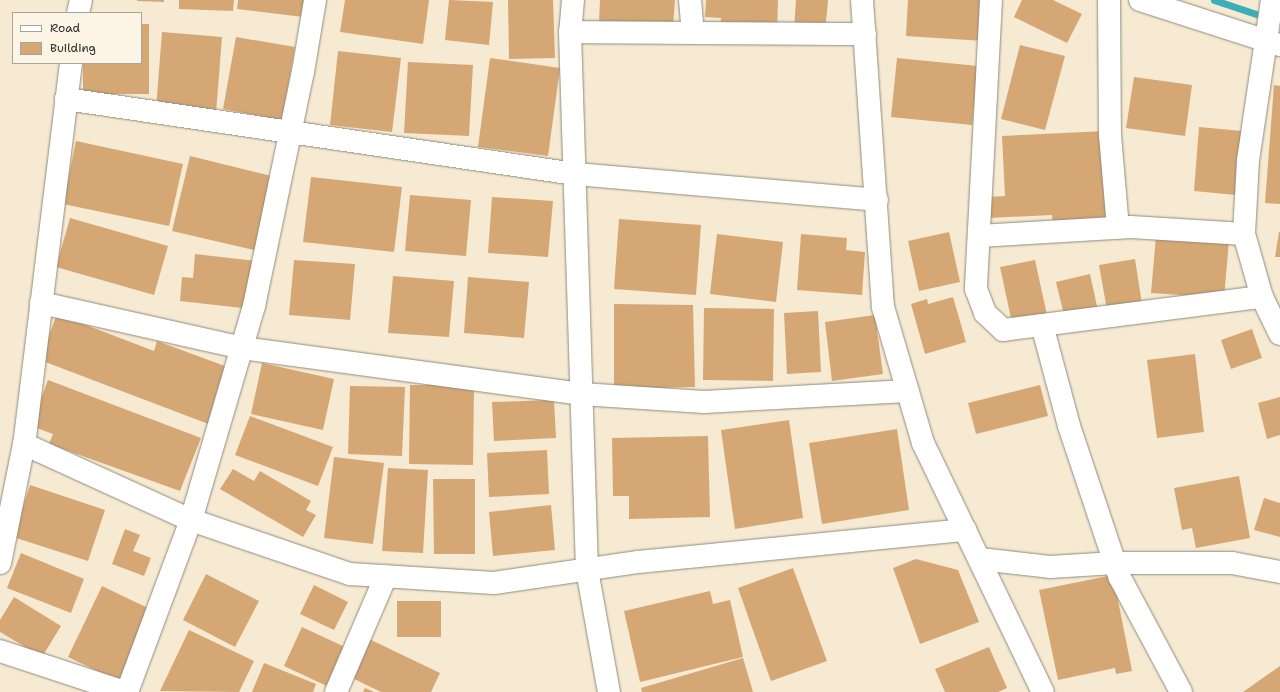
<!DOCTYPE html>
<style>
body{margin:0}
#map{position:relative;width:1280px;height:692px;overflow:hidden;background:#f6ead2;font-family:"Shantell Sans",sans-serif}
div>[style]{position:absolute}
.stream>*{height:7px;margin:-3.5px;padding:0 3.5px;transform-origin:3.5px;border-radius:3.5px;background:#3daeb8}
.building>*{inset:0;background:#d5a774}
.roads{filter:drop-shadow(0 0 1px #908a7e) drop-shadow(0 0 1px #908a7e)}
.minor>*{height:22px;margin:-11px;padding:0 11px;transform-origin:11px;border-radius:11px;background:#fff}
span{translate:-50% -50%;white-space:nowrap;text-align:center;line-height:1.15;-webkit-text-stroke:3px #fcf5e5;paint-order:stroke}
.legend{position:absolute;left:12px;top:12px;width:130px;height:52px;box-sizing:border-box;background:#fcf5e5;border:1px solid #a8a49b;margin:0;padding:5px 7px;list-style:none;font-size:12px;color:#2b2b2b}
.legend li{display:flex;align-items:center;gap:8px;height:20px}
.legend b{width:20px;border:1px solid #a8a49b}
</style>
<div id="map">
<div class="stream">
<div style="left:1214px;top:0;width:70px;rotate:18.4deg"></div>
</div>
<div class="building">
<div style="clip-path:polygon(137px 0,164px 0,164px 2px,137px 1px)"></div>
<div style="clip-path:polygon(179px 0,234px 0,233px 11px,179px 9px)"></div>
<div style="clip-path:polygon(238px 0,305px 0,303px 17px,237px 9px)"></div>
<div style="clip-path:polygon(345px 0,429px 0,423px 44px,340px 32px)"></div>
<div style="clip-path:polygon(449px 0,493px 2px,489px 45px,445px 40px)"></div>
<div style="clip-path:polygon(508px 0,553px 0,555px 58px,509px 59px)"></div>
<div style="clip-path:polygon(600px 0,675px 0,673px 26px,599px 23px)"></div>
<div style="clip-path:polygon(706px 0,778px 0,777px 33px,720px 30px,721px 18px,705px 17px)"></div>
<div style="clip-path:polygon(796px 0,828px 0,825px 32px,794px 30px)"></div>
<div style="clip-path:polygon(908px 0,986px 0,984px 41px,906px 36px)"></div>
<div style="clip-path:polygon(1022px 0,1053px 0,1082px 14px,1067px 43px,1014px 17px)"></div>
<div style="clip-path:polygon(141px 24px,149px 24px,149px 94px,83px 94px,83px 63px,141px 63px)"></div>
<div style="clip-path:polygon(162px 32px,222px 37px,216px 113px,156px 109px)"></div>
<div style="clip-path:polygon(236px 37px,295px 47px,282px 120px,223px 109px)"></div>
<div style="clip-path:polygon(1020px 45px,1065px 56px,1045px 130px,1001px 119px)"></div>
<div style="clip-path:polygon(338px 51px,401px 58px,392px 132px,330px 125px)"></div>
<div style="clip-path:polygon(490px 58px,560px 68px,548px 156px,478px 147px)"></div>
<div style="clip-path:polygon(897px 58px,978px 66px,972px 125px,891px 117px)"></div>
<div style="clip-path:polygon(408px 62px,473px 65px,469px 136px,404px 133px)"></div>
<div style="clip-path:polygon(1134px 77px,1192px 85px,1185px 136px,1126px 128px)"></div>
<div style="clip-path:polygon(1274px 85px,1280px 86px,1280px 204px,1265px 203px)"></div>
<div style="clip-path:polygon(1199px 127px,1242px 131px,1236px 195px,1194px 191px)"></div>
<div style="clip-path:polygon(1106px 131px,1110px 224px,1053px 226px,1052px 215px,989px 218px,988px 197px,1005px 196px,1002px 136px)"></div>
<div style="clip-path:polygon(76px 141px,183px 164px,169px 226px,63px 204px)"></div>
<div style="clip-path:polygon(190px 156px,280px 178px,262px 252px,172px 231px)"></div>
<div style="clip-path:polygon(311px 177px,402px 187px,394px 252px,303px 242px)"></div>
<div style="clip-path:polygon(410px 195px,471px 200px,466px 256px,405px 251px)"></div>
<div style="clip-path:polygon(492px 197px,553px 201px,548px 257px,488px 253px)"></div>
<div style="clip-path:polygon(70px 218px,168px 246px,154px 295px,56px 267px)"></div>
<div style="clip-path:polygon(619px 219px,701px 225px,696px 295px,614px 289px)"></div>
<div style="clip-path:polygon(949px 232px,960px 282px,919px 291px,908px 241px)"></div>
<div style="clip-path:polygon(1279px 232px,1280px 232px,1280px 257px,1275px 257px)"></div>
<div style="clip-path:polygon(717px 234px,783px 242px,776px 302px,710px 294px)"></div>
<div style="clip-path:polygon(801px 234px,847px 238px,846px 250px,865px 252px,862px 295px,797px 290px)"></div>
<div style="clip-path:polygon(1156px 236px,1229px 241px,1224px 298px,1151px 293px)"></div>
<div style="clip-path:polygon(195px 254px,257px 261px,251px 309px,180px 301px,182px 277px,193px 278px)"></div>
<div style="clip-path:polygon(1135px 259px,1142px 304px,1107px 310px,1099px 265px)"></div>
<div style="clip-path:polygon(294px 260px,355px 264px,350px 320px,289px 315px)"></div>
<div style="clip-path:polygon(1035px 260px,1047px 315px,1012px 323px,1000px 267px)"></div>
<div style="clip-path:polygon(1090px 274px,1098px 311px,1065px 319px,1056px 282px)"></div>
<div style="clip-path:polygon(393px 276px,454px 281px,449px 337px,388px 333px)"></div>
<div style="clip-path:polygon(468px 277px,529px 282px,524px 338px,464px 333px)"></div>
<div style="clip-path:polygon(953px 297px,966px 342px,925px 354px,911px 304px,927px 299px,928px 304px)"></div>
<div style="clip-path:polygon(614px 304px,693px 305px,695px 387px,614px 389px)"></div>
<div style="clip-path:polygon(704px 308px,774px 309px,773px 381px,703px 380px)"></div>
<div style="clip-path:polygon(818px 311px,821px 372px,787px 374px,784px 313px)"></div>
<div style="clip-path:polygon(57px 314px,154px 351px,157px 341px,233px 369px,211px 425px,40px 360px)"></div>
<div style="clip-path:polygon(875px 315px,883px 374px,832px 381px,825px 322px)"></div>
<div style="clip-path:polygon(1252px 329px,1262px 358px,1231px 369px,1221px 340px)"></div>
<div style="clip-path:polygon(1195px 354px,1204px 432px,1157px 438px,1147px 360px)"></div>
<div style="clip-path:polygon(262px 363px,334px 379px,323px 430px,251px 414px)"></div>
<div style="clip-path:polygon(48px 380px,201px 438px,180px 491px,49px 444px,53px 434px,31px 426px)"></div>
<div style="clip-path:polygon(410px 385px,474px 385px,473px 465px,409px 464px)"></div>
<div style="clip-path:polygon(1040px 385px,1048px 416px,976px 434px,968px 403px)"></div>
<div style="clip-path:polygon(350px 386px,405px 387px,402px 456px,348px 454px)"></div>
<div style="clip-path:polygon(1280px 397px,1280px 435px,1267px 439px,1258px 403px)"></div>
<div style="clip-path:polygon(554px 400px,556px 438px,494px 441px,492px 402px)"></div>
<div style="clip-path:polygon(250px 416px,333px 447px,318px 486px,235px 455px)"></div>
<div style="clip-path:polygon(789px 420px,803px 518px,735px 529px,721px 430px)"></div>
<div style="clip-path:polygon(897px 429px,909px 510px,822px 524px,809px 443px)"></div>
<div style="clip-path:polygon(708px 436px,710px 517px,629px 519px,629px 496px,613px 496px,612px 438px)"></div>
<div style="clip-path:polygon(547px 450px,549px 494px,489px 497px,487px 453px)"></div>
<div style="clip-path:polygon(334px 457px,384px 463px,373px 544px,324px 538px)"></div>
<div style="clip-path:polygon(388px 468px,428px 470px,423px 553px,382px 551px)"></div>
<div style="clip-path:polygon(233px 469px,254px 481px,260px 471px,311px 501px,306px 510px,316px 515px,303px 537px,220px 489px)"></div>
<div style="clip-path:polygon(1239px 476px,1250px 538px,1196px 548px,1192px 528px,1182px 530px,1174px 488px)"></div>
<div style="clip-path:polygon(433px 479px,475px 479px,475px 554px,434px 554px)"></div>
<div style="clip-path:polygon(30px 485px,105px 510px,88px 561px,13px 537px)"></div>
<div style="clip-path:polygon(1264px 498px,1280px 503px,1280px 537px,1254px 530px)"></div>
<div style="clip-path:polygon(551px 505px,555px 550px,493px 556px,489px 512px)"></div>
<div style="clip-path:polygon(125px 529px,140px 535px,133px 551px,151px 558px,144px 576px,112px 564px)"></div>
<div style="clip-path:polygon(21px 553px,84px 579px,71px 613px,7px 588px)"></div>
<div style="clip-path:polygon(916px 559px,958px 570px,979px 622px,920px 644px,893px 568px)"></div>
<div style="clip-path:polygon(793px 568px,827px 661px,771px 681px,738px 588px)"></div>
<div style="clip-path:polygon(206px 574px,259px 601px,235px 647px,183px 620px)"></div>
<div style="clip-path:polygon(1113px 575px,1132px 671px,1116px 674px,1115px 668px,1058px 680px,1039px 590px)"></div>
<div style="clip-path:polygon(314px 585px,348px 602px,334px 630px,300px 614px)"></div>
<div style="clip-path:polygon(102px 586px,154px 611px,120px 682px,68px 657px)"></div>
<div style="clip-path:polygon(710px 591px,713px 604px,730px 600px,743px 657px,640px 682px,624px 611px)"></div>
<div style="clip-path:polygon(14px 597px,61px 626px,42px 657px,0 632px,0 620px)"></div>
<div style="clip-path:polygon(397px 601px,441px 601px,441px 637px,397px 637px)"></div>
<div style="clip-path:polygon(302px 627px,347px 648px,329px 687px,284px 666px)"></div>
<div style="clip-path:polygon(189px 630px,254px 661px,239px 692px,160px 691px)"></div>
<div style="clip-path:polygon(367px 638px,440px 673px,431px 692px,381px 692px,348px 676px)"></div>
<div style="clip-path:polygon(989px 647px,1007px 688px,998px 692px,945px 692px,935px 669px)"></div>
<div style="clip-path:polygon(743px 658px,753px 692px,642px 692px,641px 688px)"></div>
<div style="clip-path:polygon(264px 663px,316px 684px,313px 692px,252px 692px)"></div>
<div style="clip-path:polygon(1280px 666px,1280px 692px,1243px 692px)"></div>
<div style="clip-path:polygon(365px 688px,374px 692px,363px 692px)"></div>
</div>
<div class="roads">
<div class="minor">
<div style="left:573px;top:0;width:32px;rotate:95deg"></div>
<div style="left:570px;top:32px;width:538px;rotate:88.19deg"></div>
<div style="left:587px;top:570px;width:124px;rotate:79.8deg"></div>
<div style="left:690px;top:0;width:33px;rotate:85deg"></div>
<div style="left:862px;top:0;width:308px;rotate:86.1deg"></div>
<div style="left:883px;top:307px;width:142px;rotate:73.6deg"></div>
<div style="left:923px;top:443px;width:276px;rotate:64.3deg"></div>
<div style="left:991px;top:0;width:289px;rotate:93deg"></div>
<div style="left:976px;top:289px;width:26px;rotate:69deg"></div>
<div style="left:985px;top:313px;width:25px;rotate:43deg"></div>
<div style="left:1003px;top:330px;width:261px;rotate:-7.3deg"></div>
<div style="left:1109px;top:0;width:135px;rotate:89.6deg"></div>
<div style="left:1110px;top:135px;width:93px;rotate:85.1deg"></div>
<div style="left:1140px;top:0;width:146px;rotate:17.9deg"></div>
<div style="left:1272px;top:0;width:162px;rotate:98.5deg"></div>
<div style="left:1248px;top:160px;width:74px;rotate:93.1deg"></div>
<div style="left:1244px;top:234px;width:66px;rotate:74.1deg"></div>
<div style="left:1262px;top:297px;width:41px;rotate:64.1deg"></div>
<div style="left:78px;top:13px;width:13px;rotate:-77deg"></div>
<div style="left:570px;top:32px;width:295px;rotate:0.4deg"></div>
<div style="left:71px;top:63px;width:384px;rotate:97deg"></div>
<div style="left:24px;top:444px;width:183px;rotate:24.5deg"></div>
<div style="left:191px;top:520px;width:168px;rotate:18.8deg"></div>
<div style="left:350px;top:574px;width:144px;rotate:3.6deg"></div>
<div style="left:494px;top:583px;width:146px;rotate:-8.3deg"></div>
<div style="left:638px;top:562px;width:329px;rotate:-5.6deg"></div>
<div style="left:66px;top:99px;width:514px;rotate:8.38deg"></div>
<div style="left:575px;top:174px;width:303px;rotate:4.9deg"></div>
<div style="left:979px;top:236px;width:152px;rotate:-3.4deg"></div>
<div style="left:1131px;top:227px;width:113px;rotate:3.5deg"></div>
<div style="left:41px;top:303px;width:206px;rotate:12.6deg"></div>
<div style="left:242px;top:348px;width:342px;rotate:7.7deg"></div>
<div style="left:581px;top:394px;width:123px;rotate:3.7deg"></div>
<div style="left:704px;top:402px;width:204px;rotate:-3.1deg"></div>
<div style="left:1042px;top:325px;width:105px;rotate:75deg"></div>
<div style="left:1069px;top:426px;width:160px;rotate:71.5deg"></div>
<div style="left:1120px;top:578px;width:129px;rotate:61.8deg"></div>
<div style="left:980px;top:559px;width:70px;rotate:6.5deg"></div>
<div style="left:1050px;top:567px;width:65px;rotate:-3.5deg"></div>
<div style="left:1115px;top:563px;width:117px"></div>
<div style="left:1232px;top:563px;width:49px;rotate:10.6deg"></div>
<div style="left:0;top:563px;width:121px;rotate:-78.6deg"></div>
<div style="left:0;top:651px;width:132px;rotate:18.2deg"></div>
<div style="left:127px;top:692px;width:184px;rotate:-69.6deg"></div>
<div style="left:191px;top:520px;width:223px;rotate:-73.6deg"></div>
<div style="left:254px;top:306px;width:239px;rotate:-78.2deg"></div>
<div style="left:303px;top:72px;width:73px;rotate:-80.5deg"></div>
<div style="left:336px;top:692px;width:126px;rotate:-66.7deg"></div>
</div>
</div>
<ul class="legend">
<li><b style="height:5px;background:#fff"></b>Road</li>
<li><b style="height:11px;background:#d5a774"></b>Building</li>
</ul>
</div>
